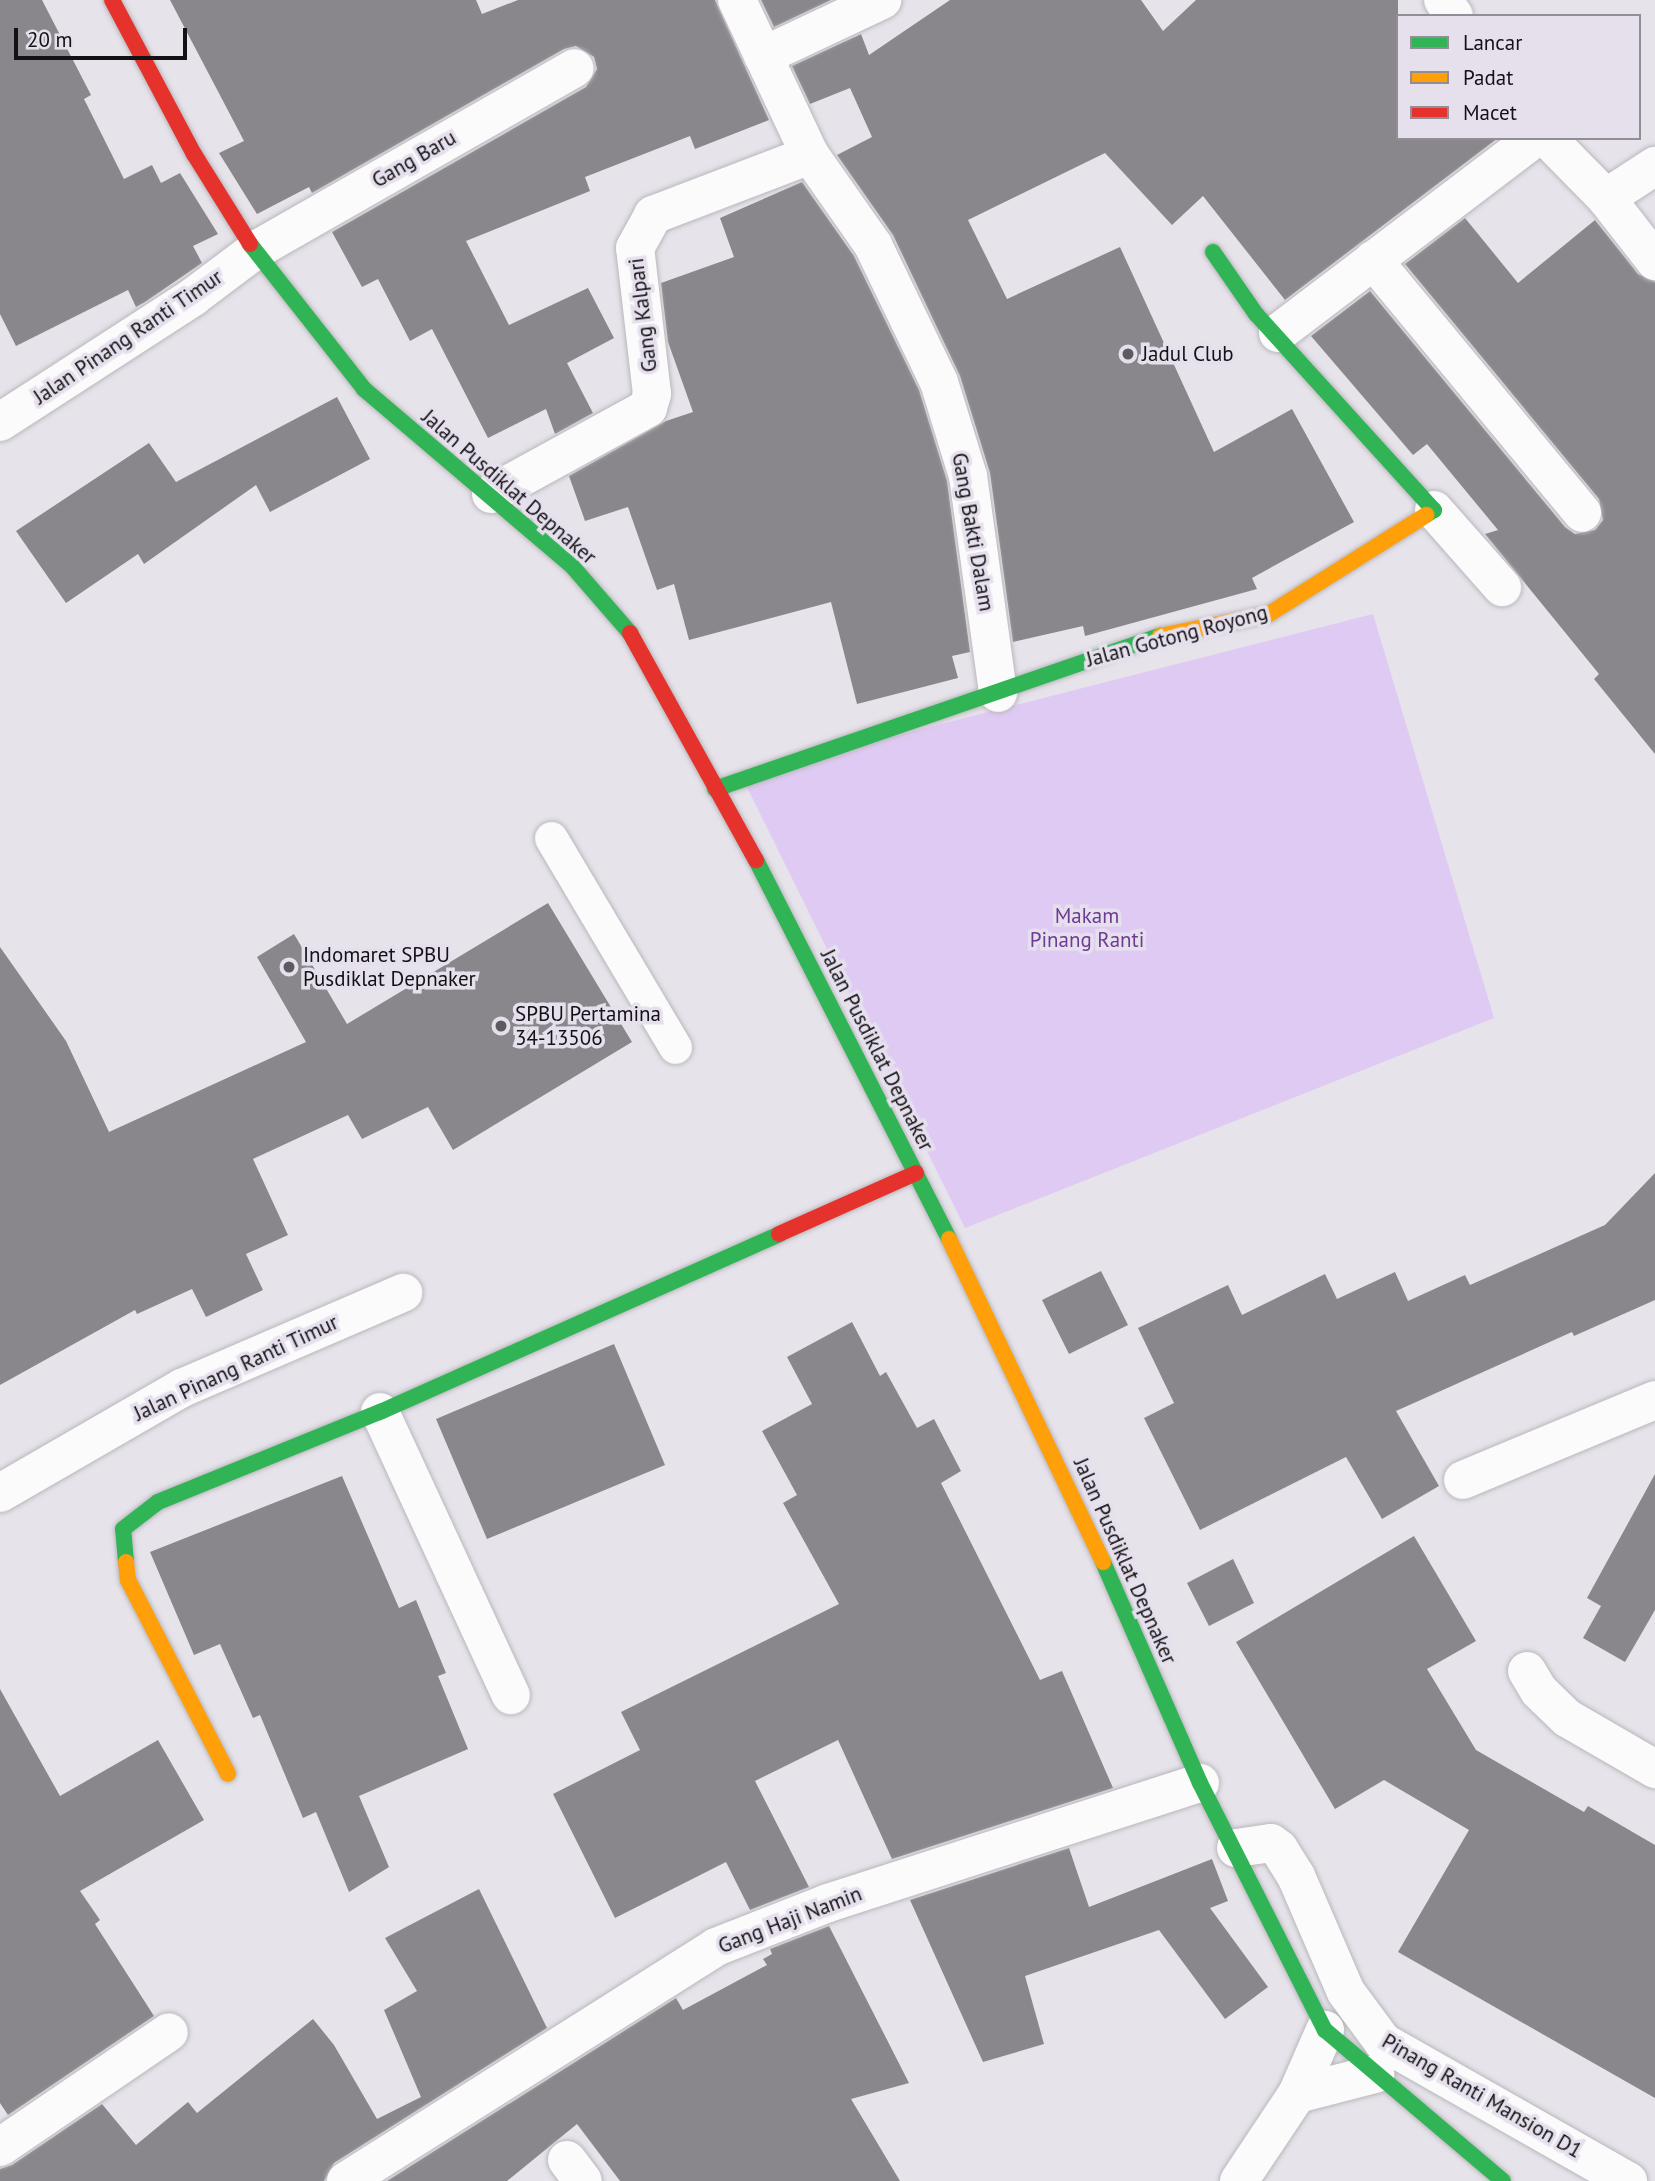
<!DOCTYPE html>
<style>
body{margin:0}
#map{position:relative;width:1655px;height:2181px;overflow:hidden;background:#e6e3ea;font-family:"PT Sans",sans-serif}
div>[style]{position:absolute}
.green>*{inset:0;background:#dfcaf4}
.building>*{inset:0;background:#8a878c}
.roads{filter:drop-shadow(0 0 2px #b9b7bc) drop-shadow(0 0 2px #b9b7bc)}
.lane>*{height:33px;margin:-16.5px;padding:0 16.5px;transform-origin:16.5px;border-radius:16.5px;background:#fbfbfc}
.street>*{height:38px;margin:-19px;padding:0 19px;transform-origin:19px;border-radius:19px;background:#fbfbfc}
.fast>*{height:16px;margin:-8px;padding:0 8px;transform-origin:8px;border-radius:8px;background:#30b455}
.slow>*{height:16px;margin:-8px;padding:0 8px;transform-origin:8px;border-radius:8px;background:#ff9f0a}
.jam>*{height:16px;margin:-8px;padding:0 8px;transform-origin:8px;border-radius:8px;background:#e5322d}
.dots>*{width:19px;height:19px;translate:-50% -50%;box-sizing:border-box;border:4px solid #e6e0ed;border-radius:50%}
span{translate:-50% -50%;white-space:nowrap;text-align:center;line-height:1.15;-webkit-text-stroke:7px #e6e0ed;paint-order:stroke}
.street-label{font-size:21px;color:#131115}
.poi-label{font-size:21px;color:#131115}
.left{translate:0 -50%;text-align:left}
.park-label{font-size:21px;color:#6e3b96}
.legend{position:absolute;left:1396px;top:14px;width:245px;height:126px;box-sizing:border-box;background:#e6e0ed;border:2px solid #928d97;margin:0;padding:9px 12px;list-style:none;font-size:21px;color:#131115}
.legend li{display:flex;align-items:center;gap:14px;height:35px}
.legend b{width:35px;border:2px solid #928d97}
.scale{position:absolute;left:14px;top:28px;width:173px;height:32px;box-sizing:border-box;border:4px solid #131115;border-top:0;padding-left:9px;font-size:21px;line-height:24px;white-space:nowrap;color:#131115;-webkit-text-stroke:5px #e6e0ed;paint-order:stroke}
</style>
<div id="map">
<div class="green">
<div style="clip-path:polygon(1373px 614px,1494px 1018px,965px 1228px,741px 775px)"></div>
</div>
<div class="building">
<div style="clip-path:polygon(0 0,42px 0,91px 95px,84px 99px,124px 179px,152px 165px,161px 183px,180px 173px,218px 234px,193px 246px,202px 263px,145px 302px,136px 307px,128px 290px,16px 346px,0 314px)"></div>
<div style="clip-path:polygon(170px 0,476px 0,482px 14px,518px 0,715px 0,769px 120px,695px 149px,690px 136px,585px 177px,590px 191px,466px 241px,509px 325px,588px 288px,614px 338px,567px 363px,593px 413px,555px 434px,546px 409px,488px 438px,432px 329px,410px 341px,378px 279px,362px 287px,332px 232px,586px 87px,597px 69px,594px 57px,576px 46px,564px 49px,312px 193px,309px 187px,257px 214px,219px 153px,244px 141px)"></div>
<div style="clip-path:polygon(761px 0,831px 0,774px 27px)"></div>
<div style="clip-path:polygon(950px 0,1141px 0,1163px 31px,1196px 0,1398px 0,1398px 138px,1498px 138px,1285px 300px,1203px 196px,1172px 225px,1105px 153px,968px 220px,1007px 299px,1120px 247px,1214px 452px,1292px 409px,1354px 522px,1252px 578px,1257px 589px,1085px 636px,1083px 626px,1013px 642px,990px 473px,960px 376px,893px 235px,837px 155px,872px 137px,850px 88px,810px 104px,792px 66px,861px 34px,869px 55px)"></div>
<div style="clip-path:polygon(802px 182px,854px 256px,919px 390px,947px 481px,970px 652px,952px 656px,958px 678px,857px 704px,831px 602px,689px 640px,674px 584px,657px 590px,628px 507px,585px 521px,569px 476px,666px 421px,693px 412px,668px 342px,661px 283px,734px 257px,720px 218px)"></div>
<div style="clip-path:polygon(1465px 218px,1518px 283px,1595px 220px,1638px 274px,1655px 282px,1655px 754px,1594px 679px,1599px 674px,1485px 534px,1498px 530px,1427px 444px,1413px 455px,1311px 336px,1370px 291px,1565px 527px,1575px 534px,1595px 530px,1603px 520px,1599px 499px,1405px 264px)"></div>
<div style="clip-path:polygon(337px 397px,370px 459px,270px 512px,256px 485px,144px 564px,138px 554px,66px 603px,16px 531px,149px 443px,176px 482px)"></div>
<div style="clip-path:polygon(548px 903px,632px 1042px,453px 1150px,428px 1107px,362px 1139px,348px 1115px,253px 1159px,288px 1235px,246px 1254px,263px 1290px,206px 1317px,192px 1289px,137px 1314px,135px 1310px,0 1385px,0 947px,66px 1041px,109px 1132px,306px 1042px,257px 957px,294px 934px,347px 1024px)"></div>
<div style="clip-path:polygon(1655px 1173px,1655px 1300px,1574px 1336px,1572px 1332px,1396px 1411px,1439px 1486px,1382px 1519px,1346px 1457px,1200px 1530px,1144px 1418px,1174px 1403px,1138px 1328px,1228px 1285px,1242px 1315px,1325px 1274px,1337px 1299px,1395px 1272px,1408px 1301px,1465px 1275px,1470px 1285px,1605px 1225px)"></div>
<div style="clip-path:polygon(1101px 1271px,1128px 1325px,1069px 1354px,1042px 1300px)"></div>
<div style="clip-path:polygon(852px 1322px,880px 1376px,886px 1372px,917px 1428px,934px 1419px,961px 1471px,941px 1483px,1040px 1680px,1062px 1671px,1113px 1788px,892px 1859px,838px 1740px,755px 1781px,809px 1887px,750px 1910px,726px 1862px,615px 1918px,553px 1794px,640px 1750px,621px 1712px,839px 1604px,783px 1503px,797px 1495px,762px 1431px,812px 1404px,787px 1357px)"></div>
<div style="clip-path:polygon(614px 1344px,665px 1465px,487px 1539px,436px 1419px)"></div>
<div style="clip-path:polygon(1655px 1474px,1655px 1610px,1625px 1662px,1583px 1638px,1601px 1606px,1587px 1598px)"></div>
<div style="clip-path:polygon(342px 1476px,399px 1608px,416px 1600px,446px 1673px,438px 1676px,468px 1749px,359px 1796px,389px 1867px,349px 1892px,316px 1812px,303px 1818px,260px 1715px,253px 1718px,220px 1644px,194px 1655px,150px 1552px)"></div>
<div style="clip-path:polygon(1414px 1536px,1476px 1641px,1427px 1669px,1476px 1750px,1584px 1812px,1588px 1806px,1655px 1845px,1655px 2098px,1398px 1952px,1469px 1830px,1384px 1780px,1335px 1809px,1236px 1642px)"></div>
<div style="clip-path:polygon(1233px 1559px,1254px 1603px,1209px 1626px,1187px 1583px)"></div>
<div style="clip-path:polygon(0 1689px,60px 1796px,158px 1740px,204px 1820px,80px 1891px,100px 1920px,95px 1924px,154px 2016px,8px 2115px,0 2103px)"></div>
<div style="clip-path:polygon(1069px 1848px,1089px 1907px,1212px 1859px,1228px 1901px,1210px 1908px,1268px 1987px,1225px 2019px,1159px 1930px,1025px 1976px,1044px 2044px,983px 2062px,910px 1900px)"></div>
<div style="clip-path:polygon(479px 1889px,547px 2028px,334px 2163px,324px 2181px,0 2181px,0 2169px,12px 2165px,102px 2104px,136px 2145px,188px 2102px,197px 2113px,313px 2019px,334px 2045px,377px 2119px,421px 2097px,384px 2010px,417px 1991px,385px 1938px)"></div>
<div style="clip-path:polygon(829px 1926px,909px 2083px,851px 2099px,900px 2181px,620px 2181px,577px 2124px,507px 2181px,387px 2181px,676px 1998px,683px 2010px,767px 1965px,763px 1959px,772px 1954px,770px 1949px)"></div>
</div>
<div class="roads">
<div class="lane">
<div style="left:551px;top:838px;width:243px;rotate:59.3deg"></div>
</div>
<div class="street">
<div style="left:737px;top:0;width:171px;rotate:64.8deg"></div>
<div style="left:810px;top:155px;width:110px;rotate:55deg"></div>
<div style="left:873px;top:245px;width:152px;rotate:64.3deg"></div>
<div style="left:939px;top:382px;width:98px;rotate:72.9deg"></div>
<div style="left:968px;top:476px;width:219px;rotate:82.1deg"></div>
<div style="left:1443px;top:0;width:19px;rotate:55deg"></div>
<div style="left:763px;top:56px;width:132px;rotate:-25.2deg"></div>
<div style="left:1547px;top:138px;width:84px;rotate:45.5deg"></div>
<div style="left:1606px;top:198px;width:80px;rotate:52.1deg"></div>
<div style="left:1606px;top:198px;width:59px;rotate:-33.1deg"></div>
<div style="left:1373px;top:260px;width:328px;rotate:50.4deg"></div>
<div style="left:1278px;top:333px;width:323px;rotate:-37.2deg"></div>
<div style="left:0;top:422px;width:230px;rotate:-32.9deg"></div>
<div style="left:193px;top:297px;width:76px;rotate:-37deg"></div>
<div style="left:254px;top:251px;width:369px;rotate:-29.7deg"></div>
<div style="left:491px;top:494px;width:179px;rotate:-28.7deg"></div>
<div style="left:648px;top:408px;width:15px;rotate:-74deg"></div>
<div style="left:652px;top:394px;width:147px;rotate:-96.6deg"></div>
<div style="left:635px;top:248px;width:38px;rotate:-61deg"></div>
<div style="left:653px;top:215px;width:168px;rotate:-20.9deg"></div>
<div style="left:1434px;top:510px;width:103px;rotate:48.6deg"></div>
<div style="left:380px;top:1412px;width:312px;rotate:65.2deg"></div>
<div style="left:1463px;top:1480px;width:208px;rotate:-22.6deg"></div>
<div style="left:0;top:1493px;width:210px;rotate:-30deg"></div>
<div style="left:182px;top:1388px;width:241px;rotate:-23.3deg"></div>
<div style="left:1527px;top:1671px;width:23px;rotate:59deg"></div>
<div style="left:1539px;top:1691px;width:39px;rotate:44deg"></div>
<div style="left:1567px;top:1718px;width:102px;rotate:30.1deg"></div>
<div style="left:1236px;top:1848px;width:35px;rotate:-8deg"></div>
<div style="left:1271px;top:1843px;width:10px;rotate:37deg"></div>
<div style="left:1279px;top:1849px;width:32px;rotate:58deg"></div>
<div style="left:1296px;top:1876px;width:126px;rotate:66.7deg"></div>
<div style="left:1346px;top:1992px;width:62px;rotate:53.5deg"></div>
<div style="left:1383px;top:2042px;width:282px;rotate:29.6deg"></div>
<div style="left:1297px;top:2094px;width:81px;rotate:-14.4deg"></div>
<div style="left:0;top:2147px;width:204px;rotate:-34.2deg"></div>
<div style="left:567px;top:2160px;width:26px;rotate:53deg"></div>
<div style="left:346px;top:2181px;width:438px;rotate:-32.3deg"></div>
<div style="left:716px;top:1947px;width:120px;rotate:-21.4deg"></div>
<div style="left:828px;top:1903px;width:391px;rotate:-17.9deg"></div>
<div style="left:1239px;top:2181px;width:105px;rotate:-56.3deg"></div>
<div style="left:1297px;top:2094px;width:70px;rotate:-66.4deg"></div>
</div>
<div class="fast">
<div style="left:250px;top:244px;width:184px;rotate:51.8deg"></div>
<div style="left:364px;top:389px;width:273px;rotate:40.4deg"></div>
<div style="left:572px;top:566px;width:89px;rotate:49.1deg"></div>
<div style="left:1213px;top:252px;width:75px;rotate:55.3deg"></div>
<div style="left:1256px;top:314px;width:265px;rotate:47.8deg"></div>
<div style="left:1434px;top:510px;width:9px;rotate:148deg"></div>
<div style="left:715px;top:789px;width:471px;rotate:-19deg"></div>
<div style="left:756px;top:860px;width:425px;rotate:63deg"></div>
<div style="left:126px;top:1562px;width:33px;rotate:-95deg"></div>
<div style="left:123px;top:1529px;width:44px;rotate:-37.6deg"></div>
<div style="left:158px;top:1502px;width:240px;rotate:-22.1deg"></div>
<div style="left:380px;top:1412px;width:437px;rotate:-24deg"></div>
<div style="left:1103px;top:1562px;width:241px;rotate:66.3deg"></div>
<div style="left:1200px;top:1783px;width:277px;rotate:63.2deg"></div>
<div style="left:1325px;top:2030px;width:233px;rotate:40.3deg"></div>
</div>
<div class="slow">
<div style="left:1160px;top:636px;width:111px;rotate:-11.4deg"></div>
<div style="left:1269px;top:614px;width:186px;rotate:-32.2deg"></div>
<div style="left:949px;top:1239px;width:358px;rotate:64.5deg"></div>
<div style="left:126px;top:1562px;width:18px;rotate:84deg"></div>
<div style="left:128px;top:1580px;width:218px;rotate:62.7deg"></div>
</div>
<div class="jam">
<div style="left:112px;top:0;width:174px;rotate:62deg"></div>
<div style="left:194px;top:154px;width:106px;rotate:58.1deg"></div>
<div style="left:630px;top:633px;width:260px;rotate:61deg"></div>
<div style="left:779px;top:1234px;width:150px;rotate:-24deg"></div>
</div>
</div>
<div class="dots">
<div style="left:1128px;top:354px;background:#5d5a60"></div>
<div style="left:289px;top:967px;background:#5d5a60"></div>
<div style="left:501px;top:1026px;background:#5d5a60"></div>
</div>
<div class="street-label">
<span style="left:414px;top:159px;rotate:-30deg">Gang Baru</span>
<span style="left:643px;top:315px;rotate:-97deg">Gang Kalpari</span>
<span style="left:128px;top:337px;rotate:-34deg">Jalan Pinang Ranti Timur</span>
<span style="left:509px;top:487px;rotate:41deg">Jalan Pusdiklat Depnaker</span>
<span style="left:973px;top:532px;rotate:80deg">Gang Bakti Dalam</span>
<span style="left:1177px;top:636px;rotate:-15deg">Jalan Gotong Royong</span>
<span style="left:877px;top:1050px;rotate:63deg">Jalan Pusdiklat Depnaker</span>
<span style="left:236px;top:1368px;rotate:-25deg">Jalan Pinang Ranti Timur</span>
<span style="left:1125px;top:1561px;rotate:66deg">Jalan Pusdiklat Depnaker</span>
<span style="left:790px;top:1920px;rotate:-21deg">Gang Haji Namin</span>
<span style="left:1482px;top:2096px;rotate:30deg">Pinang Ranti Mansion D1</span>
</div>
<div class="poi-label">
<span class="left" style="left:1142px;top:354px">Jadul Club</span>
<span class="left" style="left:303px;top:967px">Indomaret SPBU<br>Pusdiklat Depnaker</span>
<span class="left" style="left:515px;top:1026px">SPBU Pertamina<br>34-13506</span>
</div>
<div class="park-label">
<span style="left:1087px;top:928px">Makam<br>Pinang Ranti</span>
</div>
<ul class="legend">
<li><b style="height:9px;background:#30b455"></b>Lancar</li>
<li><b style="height:9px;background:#ff9f0a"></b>Padat</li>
<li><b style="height:9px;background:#e5322d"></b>Macet</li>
</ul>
<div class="scale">20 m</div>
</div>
